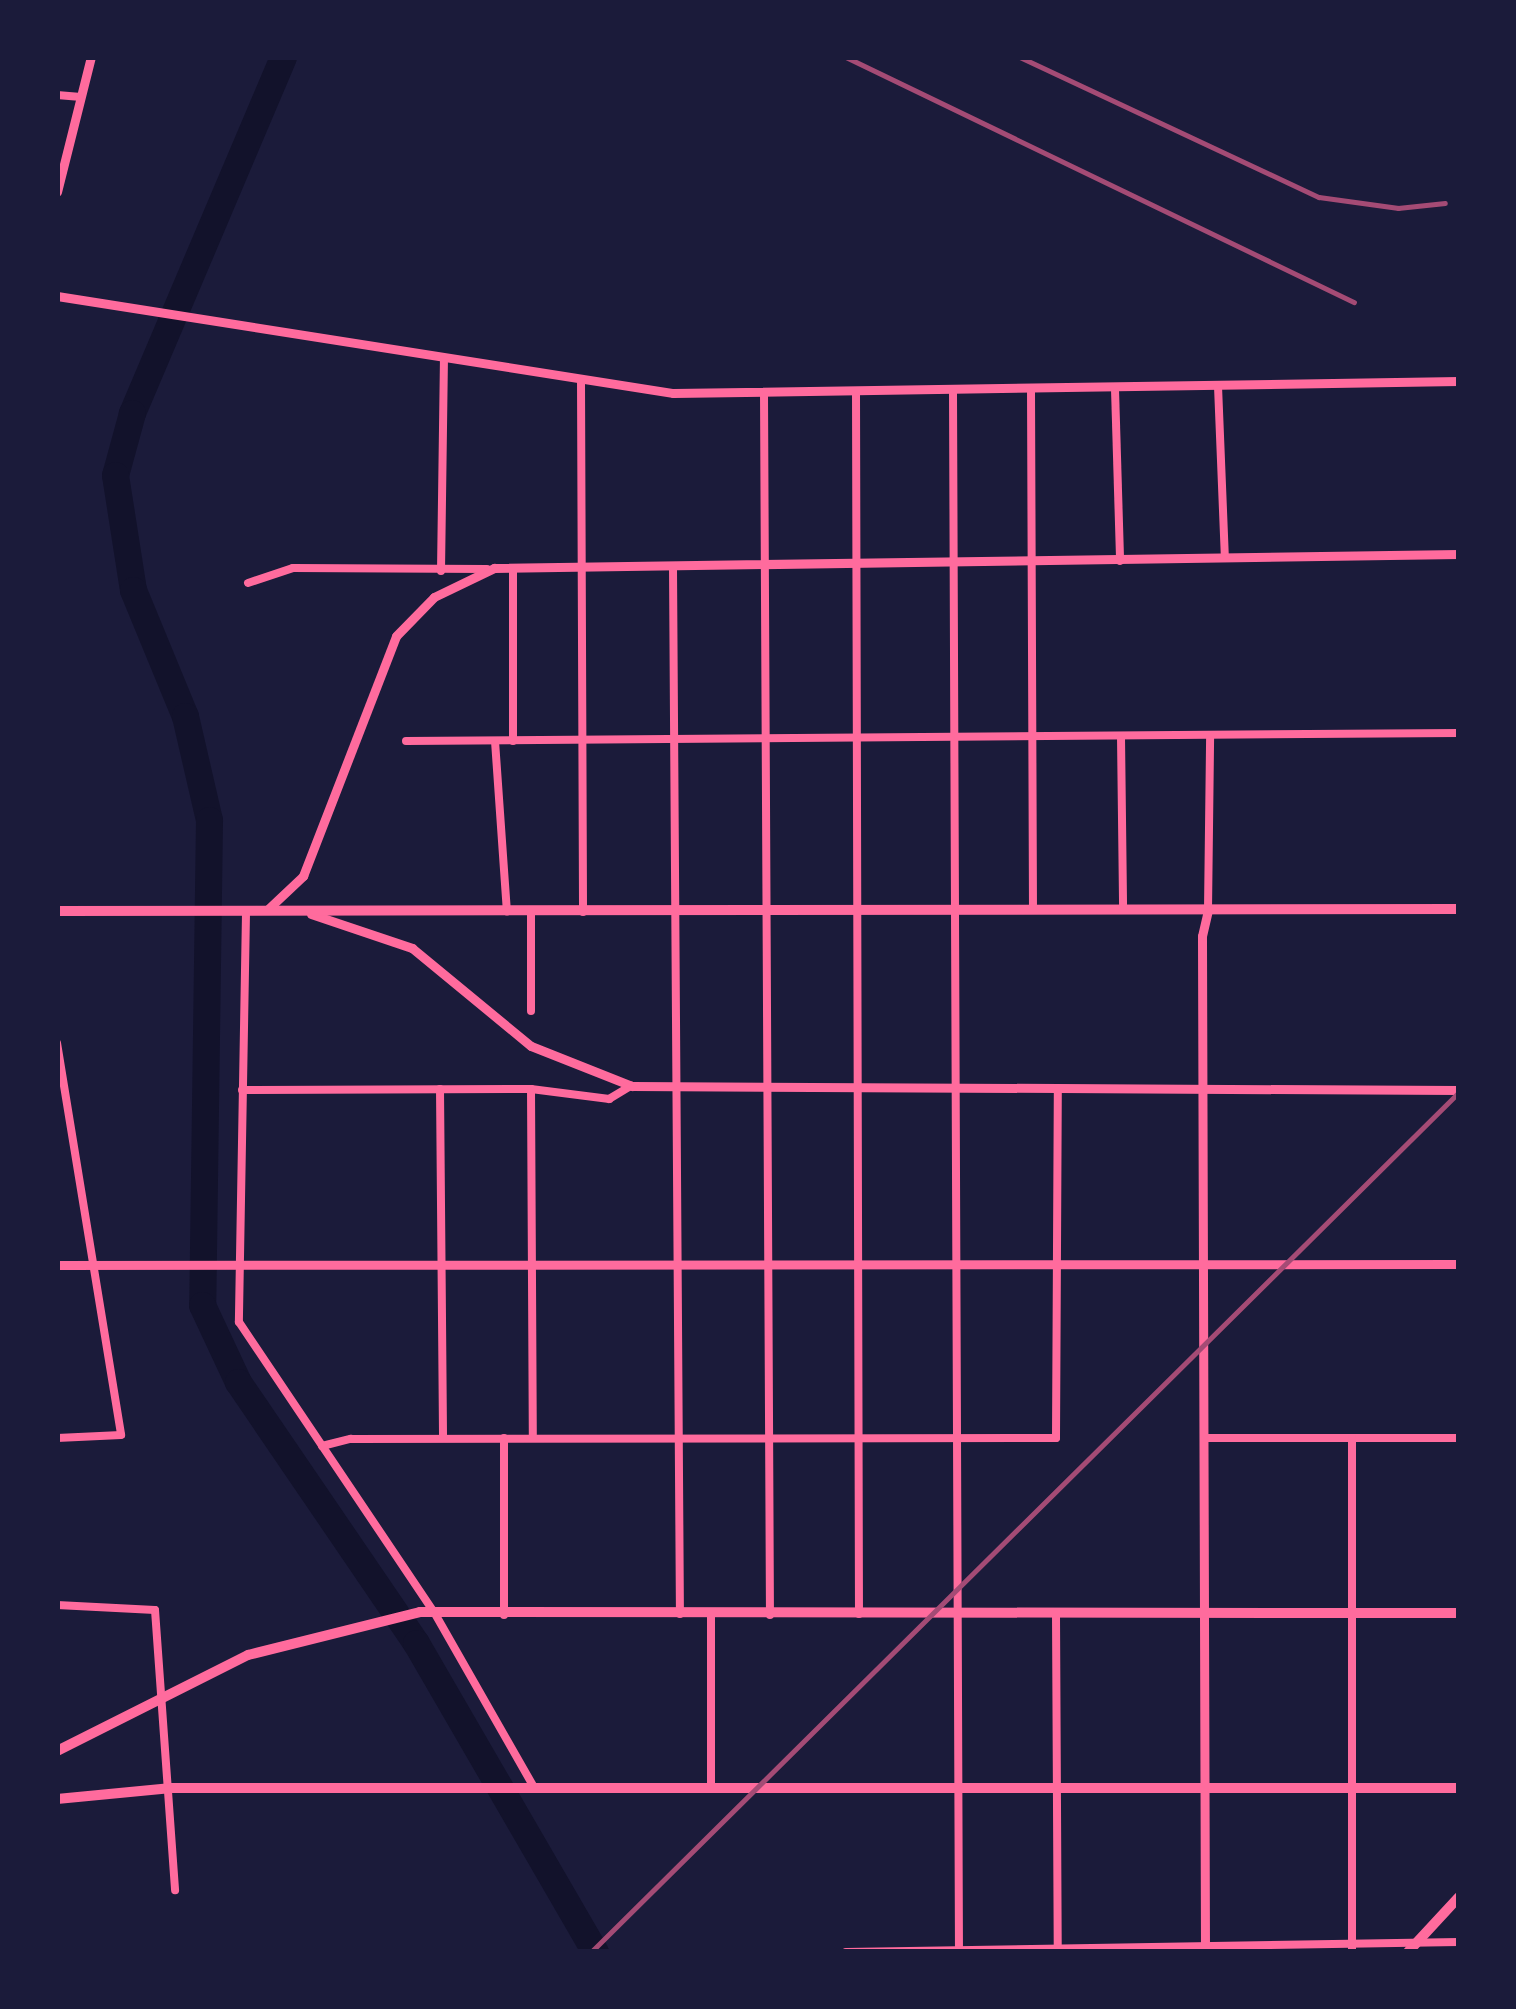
<!DOCTYPE html>
<style>
body{margin:0}
#map{position:relative;width:1516px;height:2009px;overflow:hidden;background:#1b1b3a;font-family:"Sofia Sans Condensed",sans-serif}
div>[style]{position:absolute}
.river>*{height:27px;margin:-13.5px;padding:0 13.5px;transform-origin:13.5px;border-radius:13.5px;background:#12122b}
.minor>*{height:8px;margin:-4px;padding:0 4px;transform-origin:4px;border-radius:4px;background:#ff6b9d}
.tertiary>*{height:9px;margin:-4.5px;padding:0 4.5px;transform-origin:4.5px;border-radius:4.5px;background:#ff6b9d}
.secondary>*{height:10px;margin:-5px;padding:0 5px;transform-origin:5px;border-radius:5px;background:#ff6b9d}
.primary>*{height:10px;margin:-5px;padding:0 5px;transform-origin:5px;border-radius:5px;background:#ff6b9d}
.rail>*{height:4.5px;margin:-2.25px;padding:0 2.25px;transform-origin:2.25px;border-radius:2.25px;background:#a44b75}
span{translate:-50% -50%;white-space:nowrap;text-align:center;line-height:1.15;-webkit-text-stroke:10px #1b1b3a;paint-order:stroke}
.frame{position:absolute;inset:0;border:60px solid #1b1b3a;pointer-events:none}
</style>
<div id="map">
<div class="river">
<div style="left:283px;top:57px;width:387px;rotate:113deg"></div>
<div style="left:132px;top:413px;width:64px;rotate:105.3deg"></div>
<div style="left:115px;top:475px;width:116px;rotate:81.1deg"></div>
<div style="left:133px;top:590px;width:136px;rotate:67.6deg"></div>
<div style="left:185px;top:716px;width:107px;rotate:77deg"></div>
<div style="left:209px;top:820px;width:485px;rotate:90.8deg"></div>
<div style="left:202px;top:1305px;width:85px;rotate:64.9deg"></div>
<div style="left:238px;top:1382px;width:316px;rotate:55.7deg"></div>
<div style="left:416px;top:1643px;width:357px;rotate:59.9deg"></div>
</div>
<div class="minor">
<div style="left:57px;top:95px;width:24px;rotate:5deg"></div>
<div style="left:581px;top:381px;width:531px;rotate:89.78deg"></div>
<div style="left:1218px;top:386px;width:172px;rotate:87.7deg"></div>
<div style="left:1115px;top:389px;width:172px;rotate:88.3deg"></div>
<div style="left:1031px;top:390px;width:520px;rotate:89.78deg"></div>
<div style="left:953px;top:392px;width:1560px;rotate:89.78deg"></div>
<div style="left:764px;top:393px;width:1222px;rotate:89.72deg"></div>
<div style="left:856px;top:393px;width:1221px;rotate:89.86deg"></div>
<div style="left:513px;top:568px;width:173px;rotate:90deg"></div>
<div style="left:673px;top:568px;width:1046px;rotate:89.62deg"></div>
<div style="left:441px;top:571px;width:213px;rotate:-89.2deg"></div>
<div style="left:248px;top:583px;width:47px;rotate:-18.4deg"></div>
<div style="left:293px;top:568px;width:194px;rotate:0.3deg"></div>
<div style="left:1121px;top:737px;width:172px;rotate:89.3deg"></div>
<div style="left:406px;top:741px;width:1053px;rotate:-0.44deg"></div>
<div style="left:495px;top:741px;width:171px;rotate:86deg"></div>
<div style="left:1208px;top:910px;width:174px;rotate:-89.3deg"></div>
<div style="left:246px;top:913px;width:409px;rotate:91deg"></div>
<div style="left:239px;top:1322px;width:349px;rotate:56.1deg"></div>
<div style="left:434px;top:1612px;width:202px;rotate:60.3deg"></div>
<div style="left:531px;top:914px;width:97px;rotate:90deg"></div>
<div style="left:57px;top:1043px;width:397px;rotate:80.7deg"></div>
<div style="left:121px;top:1435px;width:64px;rotate:177.3deg"></div>
<div style="left:440px;top:1089px;width:349px;rotate:89.5deg"></div>
<div style="left:531px;top:1089px;width:349px;rotate:89.7deg"></div>
<div style="left:242px;top:1090px;width:289px;rotate:-0.2deg"></div>
<div style="left:531px;top:1089px;width:79px;rotate:7.3deg"></div>
<div style="left:609px;top:1099px;width:26px;rotate:-31deg"></div>
<div style="left:1205px;top:1438px;width:254px"></div>
<div style="left:322px;top:1446px;width:30px;rotate:-14deg"></div>
<div style="left:351px;top:1439px;width:705px;rotate:-0.08deg"></div>
<div style="left:1056px;top:1438px;width:348px;rotate:-89.7deg"></div>
<div style="left:57px;top:1605px;width:98px;rotate:2.9deg"></div>
<div style="left:155px;top:1610px;width:281px;rotate:85.9deg"></div>
<div style="left:504px;top:1615px;width:177px;rotate:-90deg"></div>
<div style="left:711px;top:1615px;width:173px;rotate:90deg"></div>
<div style="left:1056px;top:1615px;width:335px;rotate:89.7deg"></div>
<div style="left:846px;top:1952px;width:613px;rotate:-0.93deg"></div>
<div style="left:1352px;top:1952px;width:514px;rotate:-90deg"></div>
</div>
<div class="tertiary">
<div style="left:57px;top:192px;width:139px;rotate:-75.9deg"></div>
<div style="left:57px;top:296px;width:624px;rotate:8.95deg"></div>
<div style="left:673px;top:393px;width:786px;rotate:-0.87deg"></div>
<div style="left:267px;top:910px;width:50px;rotate:-43.4deg"></div>
<div style="left:303px;top:876px;width:257px;rotate:-68.8deg"></div>
<div style="left:396px;top:636px;width:54px;rotate:-45.7deg"></div>
<div style="left:434px;top:597px;width:67px;rotate:-25.8deg"></div>
<div style="left:494px;top:568px;width:965px;rotate:-0.83deg"></div>
<div style="left:311px;top:914px;width:107px;rotate:18.6deg"></div>
<div style="left:412px;top:948px;width:154px;rotate:39.5deg"></div>
<div style="left:531px;top:1046px;width:109px;rotate:21.6deg"></div>
<div style="left:632px;top:1086px;width:827px;rotate:0.28deg"></div>
<div style="left:57px;top:1265px;width:1402px;rotate:-0.04deg"></div>
<div style="left:1205px;top:1952px;width:1016px;rotate:-90.17deg"></div>
<div style="left:1202px;top:936px;width:26px;rotate:-77deg"></div>
</div>
<div class="secondary">
<div style="left:57px;top:1751px;width:214px;rotate:-26.7deg"></div>
<div style="left:248px;top:1655px;width:177px;rotate:-14deg"></div>
<div style="left:420px;top:1612px;width:1039px;rotate:0.06deg"></div>
<div style="left:57px;top:1799px;width:115px;rotate:-5.5deg"></div>
<div style="left:171px;top:1788px;width:1288px"></div>
<div style="left:1408px;top:1952px;width:75px;rotate:-47.2deg"></div>
</div>
<div class="primary">
<div style="left:57px;top:911px;width:1402px;rotate:-0.08deg"></div>
</div>
<div class="rail">
<div style="left:846px;top:57px;width:564px;rotate:25.75deg"></div>
<div style="left:1020px;top:57px;width:330px;rotate:25.1deg"></div>
<div style="left:1319px;top:197px;width:80px;rotate:7.9deg"></div>
<div style="left:1398px;top:208px;width:47px;rotate:-6.1deg"></div>
<div style="left:591px;top:1952px;width:1222px;rotate:-44.73deg"></div>
</div>
<div class="frame"></div>
</div>
